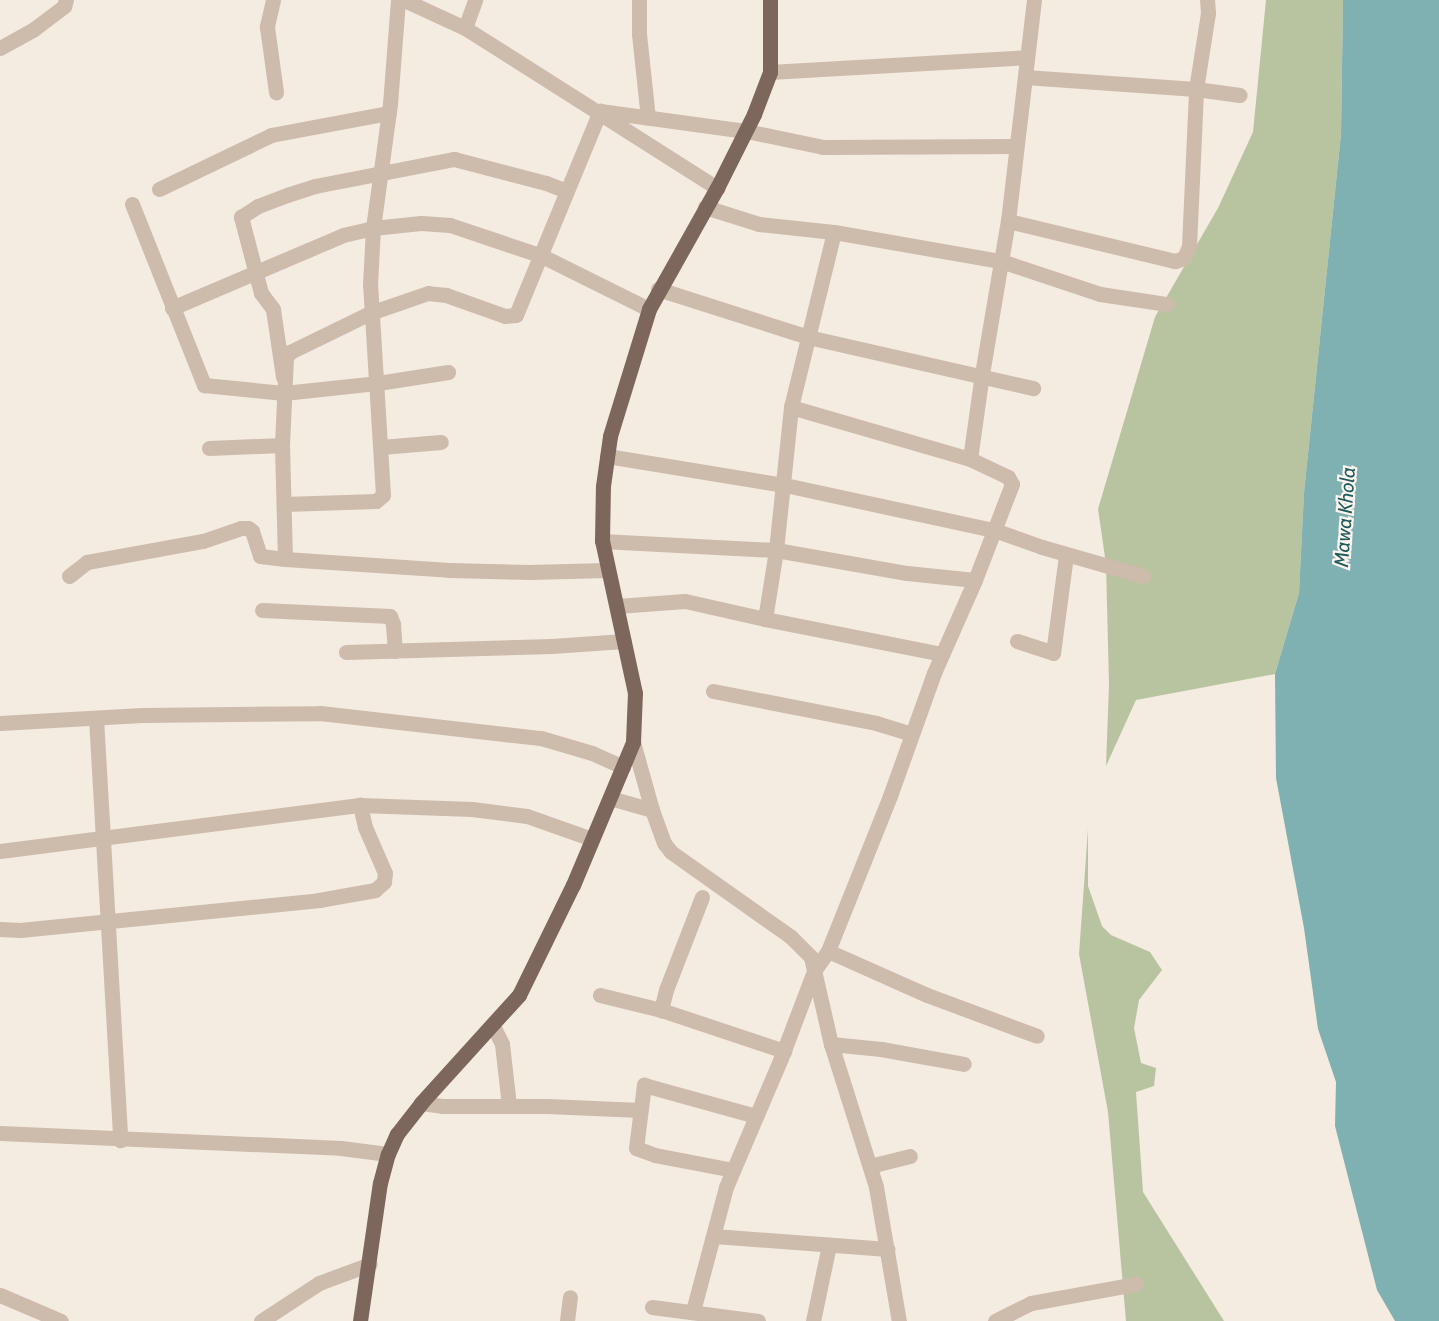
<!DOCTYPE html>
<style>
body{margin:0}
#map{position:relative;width:1439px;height:1321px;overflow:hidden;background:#f4ebe1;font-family:Cabin,sans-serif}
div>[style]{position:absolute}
.green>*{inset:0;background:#b8c4a0}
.water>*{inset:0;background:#7fb0b2}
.minor>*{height:15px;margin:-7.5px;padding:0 7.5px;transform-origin:7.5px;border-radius:7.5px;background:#cdbbac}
.major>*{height:15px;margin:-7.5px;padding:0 7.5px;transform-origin:7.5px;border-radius:7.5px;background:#7d675c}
span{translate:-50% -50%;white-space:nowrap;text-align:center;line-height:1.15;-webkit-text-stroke:4.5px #fbf5ee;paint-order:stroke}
.water-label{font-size:20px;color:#1f5a5e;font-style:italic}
</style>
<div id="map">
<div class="green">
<div style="clip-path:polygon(1266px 0,1343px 0,1341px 134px,1304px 493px,1299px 593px,1275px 674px,1136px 700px,1106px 766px,1109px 685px,1106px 564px,1098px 509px,1155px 317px,1218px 208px,1253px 132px)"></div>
<div style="clip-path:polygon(1088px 829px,1088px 886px,1102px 926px,1111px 935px,1150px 952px,1162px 970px,1139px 1000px,1134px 1028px,1141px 1063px,1156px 1068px,1154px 1086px,1136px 1092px,1143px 1192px,1224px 1321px,1126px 1321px,1108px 1112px,1079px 954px)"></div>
</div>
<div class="water">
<div style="clip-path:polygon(1343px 0,1439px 0,1439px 1321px,1395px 1321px,1377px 1290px,1335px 1126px,1336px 1082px,1318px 1029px,1304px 928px,1276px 778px,1275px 674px,1299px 593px,1304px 493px,1341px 134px)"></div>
</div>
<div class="minor">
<div style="left:273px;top:0;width:28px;rotate:103deg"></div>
<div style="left:267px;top:27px;width:66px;rotate:82.1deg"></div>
<div style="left:404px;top:0;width:67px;rotate:24.7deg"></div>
<div style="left:465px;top:28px;width:299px;rotate:32.4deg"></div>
<div style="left:639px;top:0;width:34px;rotate:90deg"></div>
<div style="left:639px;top:34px;width:84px;rotate:83.9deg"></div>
<div style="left:465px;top:28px;width:30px;rotate:-70deg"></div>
<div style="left:0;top:48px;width:39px;rotate:-29deg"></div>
<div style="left:34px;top:29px;width:38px;rotate:-37deg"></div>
<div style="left:64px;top:6px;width:6px;rotate:-72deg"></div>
<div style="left:770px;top:72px;width:257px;rotate:-3.3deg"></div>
<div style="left:1025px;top:77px;width:171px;rotate:4deg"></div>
<div style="left:1196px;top:89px;width:77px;rotate:-81deg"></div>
<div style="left:1208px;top:13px;width:13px;rotate:-94deg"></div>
<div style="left:159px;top:189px;width:124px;rotate:-25.7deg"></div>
<div style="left:271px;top:135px;width:120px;rotate:-10.6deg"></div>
<div style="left:567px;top:191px;width:134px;rotate:112.4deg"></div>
<div style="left:516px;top:315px;width:11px;rotate:175deg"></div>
<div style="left:505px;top:316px;width:63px;rotate:-160.4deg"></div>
<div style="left:446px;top:295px;width:18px;rotate:-174deg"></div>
<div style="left:428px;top:293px;width:61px;rotate:161deg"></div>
<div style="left:370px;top:313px;width:89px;rotate:154deg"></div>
<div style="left:290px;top:352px;width:6px;rotate:129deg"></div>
<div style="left:286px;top:357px;width:88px;rotate:92.6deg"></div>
<div style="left:282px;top:445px;width:114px;rotate:88.5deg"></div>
<div style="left:285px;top:559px;width:164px;rotate:3.8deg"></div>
<div style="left:449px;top:570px;width:80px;rotate:1.4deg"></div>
<div style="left:529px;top:572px;width:78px;rotate:-1.5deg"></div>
<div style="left:132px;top:204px;width:195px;rotate:68.3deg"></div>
<div style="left:204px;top:385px;width:80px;rotate:5.7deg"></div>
<div style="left:284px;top:393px;width:95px;rotate:-6.1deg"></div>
<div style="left:378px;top:383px;width:71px;rotate:-8.9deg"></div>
<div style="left:705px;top:207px;width:57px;rotate:17.5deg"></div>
<div style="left:759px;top:224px;width:75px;rotate:6.1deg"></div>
<div style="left:834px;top:232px;width:169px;rotate:9.9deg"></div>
<div style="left:1001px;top:261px;width:104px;rotate:18.4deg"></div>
<div style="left:1100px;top:294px;width:68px;rotate:8.5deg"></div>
<div style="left:1008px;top:221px;width:172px;rotate:13.5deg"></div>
<div style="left:1175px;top:261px;width:9px;rotate:-18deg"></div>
<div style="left:1184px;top:258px;width:13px;rotate:-67deg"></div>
<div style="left:1189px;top:246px;width:157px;rotate:-87.4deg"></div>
<div style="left:1196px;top:89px;width:44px;rotate:7.8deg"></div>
<div style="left:658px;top:289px;width:157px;rotate:17.7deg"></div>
<div style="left:808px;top:337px;width:231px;rotate:12.8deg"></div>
<div style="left:172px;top:308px;width:186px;rotate:-23.1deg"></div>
<div style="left:343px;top:235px;width:31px;rotate:-13deg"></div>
<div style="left:373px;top:228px;width:48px;rotate:-5.9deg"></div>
<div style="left:421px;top:223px;width:29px;rotate:4deg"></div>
<div style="left:450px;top:225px;width:97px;rotate:18.6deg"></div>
<div style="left:542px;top:256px;width:119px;rotate:26.4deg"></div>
<div style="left:283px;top:377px;width:69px;rotate:-98.4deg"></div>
<div style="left:273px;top:309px;width:20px;rotate:-127deg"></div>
<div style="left:261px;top:293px;width:79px;rotate:-104.7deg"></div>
<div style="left:241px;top:217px;width:20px;rotate:-33deg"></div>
<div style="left:258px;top:206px;width:31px;rotate:-21deg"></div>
<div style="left:287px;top:195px;width:29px;rotate:-18deg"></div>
<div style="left:315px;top:186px;width:142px;rotate:-11deg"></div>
<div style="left:454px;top:159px;width:95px;rotate:14.6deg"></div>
<div style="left:546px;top:183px;width:22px;rotate:21deg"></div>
<div style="left:567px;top:191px;width:87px;rotate:-67.6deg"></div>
<div style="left:600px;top:111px;width:147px;rotate:7.8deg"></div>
<div style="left:746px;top:131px;width:79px;rotate:11.7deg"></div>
<div style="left:823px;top:147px;width:193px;rotate:-0.3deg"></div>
<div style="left:791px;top:407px;width:186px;rotate:16.2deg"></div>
<div style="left:970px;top:459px;width:42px;rotate:25.3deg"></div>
<div style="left:1008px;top:477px;width:8px;rotate:60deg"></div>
<div style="left:1012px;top:484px;width:103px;rotate:111.1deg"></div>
<div style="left:975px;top:580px;width:102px;rotate:113.8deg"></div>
<div style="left:934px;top:673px;width:131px;rotate:109.7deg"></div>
<div style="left:890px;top:796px;width:167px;rotate:111.8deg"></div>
<div style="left:381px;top:447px;width:60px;rotate:-4.8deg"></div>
<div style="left:209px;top:448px;width:73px;rotate:-2.4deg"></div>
<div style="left:607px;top:456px;width:180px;rotate:9.3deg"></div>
<div style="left:785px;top:485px;width:214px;rotate:12.2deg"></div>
<div style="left:994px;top:530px;width:51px;rotate:19.5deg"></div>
<div style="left:1042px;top:547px;width:105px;rotate:16deg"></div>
<div style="left:970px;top:459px;width:86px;rotate:-82deg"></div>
<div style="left:982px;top:374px;width:155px;rotate:-80.4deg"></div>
<div style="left:1008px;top:221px;width:223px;rotate:-83.3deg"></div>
<div style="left:284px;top:504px;width:92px;rotate:-1.9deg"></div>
<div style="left:376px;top:501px;width:9px;rotate:-41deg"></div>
<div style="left:383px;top:495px;width:210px;rotate:-93.5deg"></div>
<div style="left:370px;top:285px;width:57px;rotate:-87deg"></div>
<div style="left:373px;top:228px;width:125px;rotate:-82.2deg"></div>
<div style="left:390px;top:104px;width:104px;rotate:-85.6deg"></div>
<div style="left:602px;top:541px;width:174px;rotate:3deg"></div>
<div style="left:776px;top:550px;width:144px;rotate:-84deg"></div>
<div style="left:791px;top:407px;width:180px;rotate:-76.2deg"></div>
<div style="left:69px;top:576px;width:23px;rotate:-38deg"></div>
<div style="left:87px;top:562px;width:118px;rotate:-10.3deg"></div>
<div style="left:203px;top:541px;width:40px;rotate:-18.9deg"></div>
<div style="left:241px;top:528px;width:7px"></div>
<div style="left:248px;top:528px;width:5px;rotate:37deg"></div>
<div style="left:252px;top:531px;width:26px;rotate:72deg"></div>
<div style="left:260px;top:556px;width:25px;rotate:7deg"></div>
<div style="left:617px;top:606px;width:68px;rotate:-4.2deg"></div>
<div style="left:685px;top:601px;width:82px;rotate:12.7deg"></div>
<div style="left:262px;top:610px;width:128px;rotate:2.7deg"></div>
<div style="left:390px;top:616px;width:9px;rotate:69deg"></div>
<div style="left:393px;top:624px;width:27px;rotate:86deg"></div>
<div style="left:1017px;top:641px;width:38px;rotate:18deg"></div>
<div style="left:1053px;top:653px;width:99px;rotate:-82.4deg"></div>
<div style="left:346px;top:652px;width:206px;rotate:-1.7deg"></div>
<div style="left:552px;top:646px;width:72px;rotate:-4deg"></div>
<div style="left:942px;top:654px;width:180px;rotate:-168.8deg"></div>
<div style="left:765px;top:619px;width:70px;rotate:-80.9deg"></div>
<div style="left:776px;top:550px;width:133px;rotate:10deg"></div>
<div style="left:907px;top:573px;width:68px;rotate:5.9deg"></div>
<div style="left:713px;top:691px;width:166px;rotate:11.1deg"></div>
<div style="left:876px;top:723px;width:37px;rotate:17deg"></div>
<div style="left:96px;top:718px;width:423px;rotate:86.7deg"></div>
<div style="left:0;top:723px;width:142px;rotate:-3.2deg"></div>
<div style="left:142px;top:715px;width:178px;rotate:-0.6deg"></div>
<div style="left:320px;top:713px;width:222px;rotate:6.5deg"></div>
<div style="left:541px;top:738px;width:53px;rotate:16.4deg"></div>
<div style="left:592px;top:753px;width:34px;rotate:24deg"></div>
<div style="left:633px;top:742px;width:71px;rotate:74.4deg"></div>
<div style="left:652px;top:810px;width:35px;rotate:70deg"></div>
<div style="left:664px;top:843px;width:11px;rotate:52deg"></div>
<div style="left:671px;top:852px;width:147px;rotate:35.3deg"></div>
<div style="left:791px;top:937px;width:28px;rotate:45deg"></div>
<div style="left:811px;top:957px;width:89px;rotate:77.1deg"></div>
<div style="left:831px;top:1044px;width:150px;rotate:72.5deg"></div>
<div style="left:876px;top:1187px;width:136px;rotate:80.3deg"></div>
<div style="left:610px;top:798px;width:44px;rotate:15.9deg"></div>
<div style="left:0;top:851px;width:363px;rotate:-7.3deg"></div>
<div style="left:360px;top:805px;width:112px;rotate:2deg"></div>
<div style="left:472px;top:809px;width:55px;rotate:7.3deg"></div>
<div style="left:527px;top:816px;width:69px;rotate:19.5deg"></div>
<div style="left:702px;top:897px;width:100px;rotate:111.2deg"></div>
<div style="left:666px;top:990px;width:21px;rotate:104deg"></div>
<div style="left:661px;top:1010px;width:130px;rotate:18.4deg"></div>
<div style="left:0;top:929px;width:20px;rotate:3deg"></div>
<div style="left:20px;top:930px;width:301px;rotate:-5.7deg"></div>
<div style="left:319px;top:900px;width:57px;rotate:-10.1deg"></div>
<div style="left:375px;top:890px;width:12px;rotate:-42deg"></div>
<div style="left:384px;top:882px;width:9px;rotate:-84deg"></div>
<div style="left:385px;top:873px;width:50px;rotate:-113.5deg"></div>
<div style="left:365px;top:827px;width:23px;rotate:-103deg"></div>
<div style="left:600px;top:995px;width:63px;rotate:13.8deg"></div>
<div style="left:493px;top:1026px;width:20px;rotate:63deg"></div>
<div style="left:502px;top:1044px;width:61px;rotate:83.5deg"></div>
<div style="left:831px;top:1044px;width:50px;rotate:5.7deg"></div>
<div style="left:881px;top:1049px;width:84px;rotate:10.2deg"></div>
<div style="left:421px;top:1103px;width:21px;rotate:8deg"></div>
<div style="left:442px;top:1106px;width:105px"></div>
<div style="left:547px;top:1106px;width:93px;rotate:2.5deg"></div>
<div style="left:0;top:1133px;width:341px;rotate:2.5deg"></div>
<div style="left:341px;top:1148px;width:47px;rotate:7.3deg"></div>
<div style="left:870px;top:1166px;width:41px;rotate:-14deg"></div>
<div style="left:733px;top:1170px;width:79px;rotate:-169.1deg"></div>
<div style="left:655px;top:1155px;width:20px;rotate:-160deg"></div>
<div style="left:636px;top:1148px;width:64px;rotate:-82.8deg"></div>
<div style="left:644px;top:1085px;width:116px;rotate:15.5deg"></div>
<div style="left:714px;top:1236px;width:174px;rotate:4.3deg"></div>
<div style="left:0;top:1295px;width:66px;rotate:23.1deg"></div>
<div style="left:652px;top:1307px;width:107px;rotate:7.5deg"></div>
<div style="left:693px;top:1311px;width:128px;rotate:-75.1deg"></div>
<div style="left:726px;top:1187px;width:140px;rotate:-66.9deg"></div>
<div style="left:781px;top:1058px;width:93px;rotate:-69.2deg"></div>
<div style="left:814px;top:971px;width:24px;rotate:-55deg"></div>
<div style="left:828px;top:951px;width:108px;rotate:24deg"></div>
<div style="left:927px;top:995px;width:117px;rotate:20.4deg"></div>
<div style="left:261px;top:1321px;width:69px;rotate:-33.2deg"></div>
<div style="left:319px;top:1283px;width:54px;rotate:-20.4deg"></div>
<div style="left:567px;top:1321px;width:24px;rotate:-83deg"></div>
<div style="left:813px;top:1321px;width:78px;rotate:-78.1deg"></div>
<div style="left:995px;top:1321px;width:40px;rotate:-26.6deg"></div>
<div style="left:1031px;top:1303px;width:107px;rotate:-10.3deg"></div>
</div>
<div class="major">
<div style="left:360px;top:1321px;width:139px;rotate:-81.8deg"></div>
<div style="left:380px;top:1183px;width:30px;rotate:-75deg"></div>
<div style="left:388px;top:1154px;width:22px;rotate:-66deg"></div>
<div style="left:397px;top:1134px;width:39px;rotate:-52deg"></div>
<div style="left:421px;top:1103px;width:146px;rotate:-47.8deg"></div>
<div style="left:519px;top:995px;width:123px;rotate:-63.9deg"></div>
<div style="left:573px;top:885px;width:155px;rotate:-67.2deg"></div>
<div style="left:633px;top:742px;width:49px;rotate:-87.7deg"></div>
<div style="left:635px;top:693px;width:156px;rotate:-102.2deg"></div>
<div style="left:602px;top:541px;width:55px;rotate:-89deg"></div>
<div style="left:603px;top:486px;width:50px;rotate:-82deg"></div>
<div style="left:610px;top:436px;width:133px;rotate:-72.9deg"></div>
<div style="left:649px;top:309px;width:139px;rotate:-60.7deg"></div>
<div style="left:717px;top:188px;width:83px;rotate:-63.4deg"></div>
<div style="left:754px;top:114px;width:45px;rotate:-69.1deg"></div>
<div style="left:770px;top:72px;width:72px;rotate:-90deg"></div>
</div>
<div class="water-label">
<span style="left:1345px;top:517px;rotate:-86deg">Mawa Khola</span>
</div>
</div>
